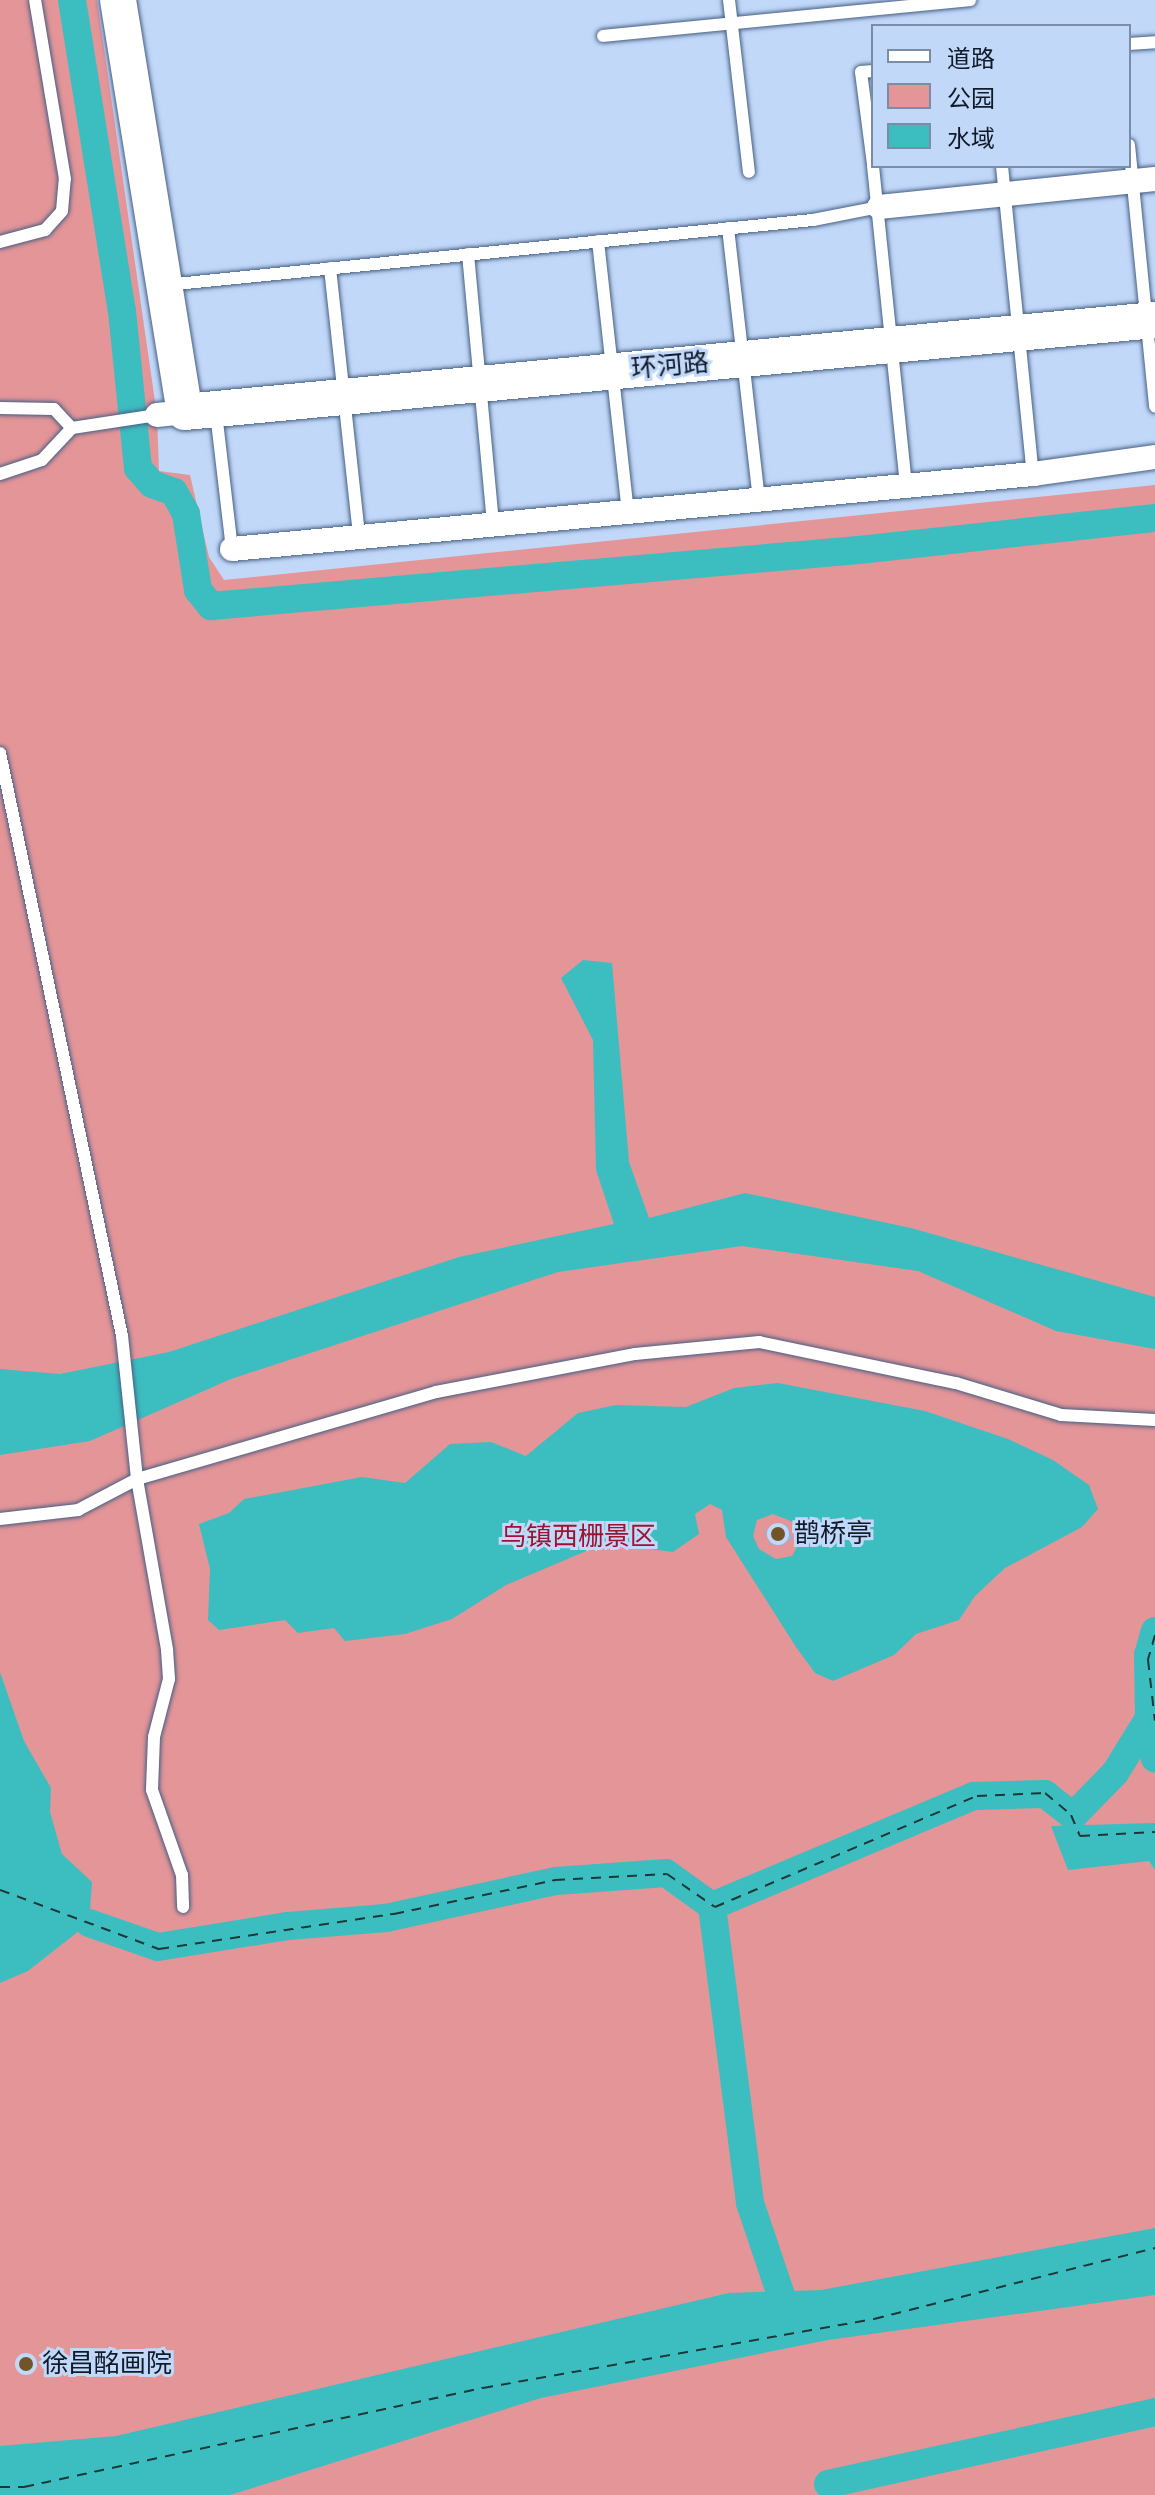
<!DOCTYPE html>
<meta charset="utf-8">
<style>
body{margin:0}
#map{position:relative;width:1155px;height:2495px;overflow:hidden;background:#c1d8f9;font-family:"Varela Round","Noto Sans SC",sans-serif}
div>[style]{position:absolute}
.green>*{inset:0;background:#e49598}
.water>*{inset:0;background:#3cbdc0}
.canal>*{height:28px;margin:-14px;padding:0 14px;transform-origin:14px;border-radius:14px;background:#3cbdc0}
.ferry>*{height:2px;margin-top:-1px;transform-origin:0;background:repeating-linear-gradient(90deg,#1c3738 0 10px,transparent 0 18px)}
.building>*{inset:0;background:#96b2da}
.roads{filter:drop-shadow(0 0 2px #465f83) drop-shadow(0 0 2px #465f83)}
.lane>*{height:12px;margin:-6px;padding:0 6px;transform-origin:6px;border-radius:6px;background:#fff}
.street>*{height:24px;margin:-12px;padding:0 12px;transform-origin:12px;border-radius:12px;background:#fff}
.secondary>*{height:36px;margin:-18px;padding:0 18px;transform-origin:18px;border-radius:18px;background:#fff}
.dots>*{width:22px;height:22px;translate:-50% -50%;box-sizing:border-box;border:4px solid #c1d8f9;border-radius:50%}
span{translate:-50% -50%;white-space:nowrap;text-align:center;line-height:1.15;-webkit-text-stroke:6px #c1d8f9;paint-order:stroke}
.street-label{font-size:26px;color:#101a29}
.poi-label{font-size:26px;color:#101a29}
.left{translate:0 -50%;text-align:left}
.park-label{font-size:26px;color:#9a132f}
.legend{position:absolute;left:871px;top:24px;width:260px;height:144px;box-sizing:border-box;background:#c1d8f9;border:2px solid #7a8ca6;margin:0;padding:10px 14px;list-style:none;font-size:24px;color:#101a29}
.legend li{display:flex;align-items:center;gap:16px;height:40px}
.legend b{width:40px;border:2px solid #7a8ca6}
</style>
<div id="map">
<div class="green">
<div style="clip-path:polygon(0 0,97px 0,157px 415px,159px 471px,190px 475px,209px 557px,224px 580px,1155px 485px,1155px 2495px,0 2495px)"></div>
</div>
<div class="water">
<div style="clip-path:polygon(583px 960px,612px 963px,629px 1162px,649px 1218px,745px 1193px,911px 1228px,1155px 1297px,1155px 1349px,1056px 1331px,918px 1271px,742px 1246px,558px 1272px,231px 1379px,90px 1441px,0 1455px,0 1369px,60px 1374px,169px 1352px,459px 1257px,614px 1224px,596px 1170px,593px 1040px,561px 978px)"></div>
<div style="clip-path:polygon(evenodd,778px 1383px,925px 1411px,1008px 1439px,1053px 1460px,1089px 1485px,1098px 1509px,1082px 1527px,1005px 1568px,975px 1596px,959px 1620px,916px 1634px,894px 1655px,833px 1681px,815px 1673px,796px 1647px,726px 1537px,722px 1510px,710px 1504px,695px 1514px,699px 1534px,673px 1552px,605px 1543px,506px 1585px,452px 1619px,405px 1634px,345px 1641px,334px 1628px,298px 1633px,285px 1620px,219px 1630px,208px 1620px,210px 1569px,199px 1524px,229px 1513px,244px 1499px,362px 1477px,405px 1483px,450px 1444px,491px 1442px,526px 1456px,578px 1413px,616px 1405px,686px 1407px,734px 1388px,778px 1383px,773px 1514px,793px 1522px,801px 1540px,792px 1556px,776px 1559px,759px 1549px,753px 1536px,757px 1520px,773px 1514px)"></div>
<div style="clip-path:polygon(0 1672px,24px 1741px,51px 1788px,50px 1812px,62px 1854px,92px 1882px,89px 1923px,28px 1971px,0 1983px)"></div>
<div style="clip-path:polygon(1155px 1823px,1155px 1870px,1149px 1861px,1068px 1870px,1051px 1826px)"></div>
<div style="clip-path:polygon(1155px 2228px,1155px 2295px,828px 2340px,541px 2398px,230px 2495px,0 2495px,0 2446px,116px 2436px,729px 2293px,821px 2290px)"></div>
</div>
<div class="canal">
<div style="left:72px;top:0;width:315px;rotate:80.9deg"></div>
<div style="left:122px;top:311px;width:158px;rotate:84.2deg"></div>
<div style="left:138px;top:468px;width:21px;rotate:49deg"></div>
<div style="left:152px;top:484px;width:23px;rotate:20deg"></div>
<div style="left:174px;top:492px;width:25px;rotate:61deg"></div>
<div style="left:186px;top:514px;width:77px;rotate:81deg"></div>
<div style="left:198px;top:590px;width:21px;rotate:51deg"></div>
<div style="left:211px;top:606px;width:650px;rotate:-4.94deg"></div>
<div style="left:859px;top:550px;width:298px;rotate:-6.2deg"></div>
<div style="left:1149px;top:1718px;width:41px;rotate:81.7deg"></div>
<div style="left:712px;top:1906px;width:284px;rotate:-22.8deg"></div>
<div style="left:974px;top:1796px;width:71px;rotate:-1.6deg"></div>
<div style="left:1045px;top:1794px;width:36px;rotate:38deg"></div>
<div style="left:1073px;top:1816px;width:60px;rotate:-45.7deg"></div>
<div style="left:1115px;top:1773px;width:65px;rotate:-58.3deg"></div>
<div style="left:1149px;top:1718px;width:63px;rotate:-90.9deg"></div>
<div style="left:1148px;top:1655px;width:25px;rotate:-74deg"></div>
<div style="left:89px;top:1923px;width:73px;rotate:19.2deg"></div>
<div style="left:158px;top:1947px;width:132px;rotate:-9.2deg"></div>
<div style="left:288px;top:1926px;width:98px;rotate:-4.7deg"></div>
<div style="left:386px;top:1918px;width:174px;rotate:-12.3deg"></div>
<div style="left:556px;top:1881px;width:110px;rotate:-4.2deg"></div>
<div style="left:666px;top:1873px;width:57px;rotate:35.7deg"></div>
<div style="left:712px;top:1906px;width:299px;rotate:82.7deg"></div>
<div style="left:750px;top:2203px;width:126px;rotate:71.4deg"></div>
<div style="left:828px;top:2484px;width:335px;rotate:-12.4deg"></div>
</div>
<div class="ferry">
<div style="left:1155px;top:1635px;width:26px;rotate:106deg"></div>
<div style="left:1148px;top:1660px;width:61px;rotate:83.5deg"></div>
<div style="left:0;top:1890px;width:170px;rotate:20.4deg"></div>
<div style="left:159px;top:1949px;width:238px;rotate:-8.5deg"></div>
<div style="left:394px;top:1914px;width:165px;rotate:-11.9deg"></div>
<div style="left:555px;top:1880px;width:112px;rotate:-3.1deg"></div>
<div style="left:667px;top:1874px;width:58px;rotate:34.5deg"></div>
<div style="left:715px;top:1907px;width:285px;rotate:-23deg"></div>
<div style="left:977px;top:1796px;width:68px;rotate:-2.5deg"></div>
<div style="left:1045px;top:1793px;width:34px;rotate:40deg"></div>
<div style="left:1071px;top:1815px;width:23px;rotate:67deg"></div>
<div style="left:1080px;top:1836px;width:75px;rotate:-3.1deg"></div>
<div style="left:0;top:2487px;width:24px"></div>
<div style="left:24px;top:2487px;width:470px;rotate:-12.2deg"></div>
<div style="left:483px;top:2388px;width:397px;rotate:-10deg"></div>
<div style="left:874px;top:2319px;width:290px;rotate:-14.2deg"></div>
</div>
<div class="building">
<div style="clip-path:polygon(776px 1523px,787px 1525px,792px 1538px,781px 1546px,770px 1544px,765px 1531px)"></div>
</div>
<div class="roads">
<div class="lane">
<div style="left:729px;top:0;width:173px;rotate:83.4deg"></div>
<div style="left:603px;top:36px;width:369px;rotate:-5.6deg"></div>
<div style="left:1129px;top:44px;width:26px;rotate:-4deg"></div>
<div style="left:873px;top:71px;width:12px;rotate:175deg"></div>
<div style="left:861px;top:72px;width:94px;rotate:82.6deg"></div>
<div style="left:1129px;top:145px;width:263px;rotate:84.3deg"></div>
<div style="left:873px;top:166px;width:322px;rotate:84.1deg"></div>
<div style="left:1002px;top:166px;width:310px;rotate:84.3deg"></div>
<div style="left:728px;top:228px;width:273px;rotate:83.5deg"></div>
<div style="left:598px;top:241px;width:273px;rotate:83.7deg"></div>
<div style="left:0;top:242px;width:47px;rotate:-14.9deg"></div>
<div style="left:45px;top:230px;width:25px;rotate:-48deg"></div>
<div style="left:62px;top:211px;width:32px;rotate:-85deg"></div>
<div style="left:65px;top:179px;width:181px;rotate:-99.5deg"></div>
<div style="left:468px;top:254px;width:272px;rotate:84.7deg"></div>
<div style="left:330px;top:268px;width:271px;rotate:83.8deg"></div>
<div style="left:166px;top:285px;width:650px;rotate:-5.74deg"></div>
<div style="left:813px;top:220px;width:67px;rotate:-11.1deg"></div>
<div style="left:0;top:408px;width:54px;rotate:1.1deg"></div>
<div style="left:54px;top:409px;width:26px;rotate:47deg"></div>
<div style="left:216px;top:413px;width:137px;rotate:83.3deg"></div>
<div style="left:0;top:474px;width:44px;rotate:-18.4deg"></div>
<div style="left:42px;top:460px;width:44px;rotate:-46.8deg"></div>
<div style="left:72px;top:428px;width:86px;rotate:-8.7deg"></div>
<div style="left:0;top:753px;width:596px;rotate:78.18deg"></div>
<div style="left:122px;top:1336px;width:144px;rotate:84deg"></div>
<div style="left:137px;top:1479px;width:174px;rotate:80deg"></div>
<div style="left:167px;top:1650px;width:29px;rotate:86deg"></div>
<div style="left:169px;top:1679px;width:60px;rotate:104.5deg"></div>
<div style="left:154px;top:1737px;width:53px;rotate:92.2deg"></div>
<div style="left:152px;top:1790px;width:90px;rotate:70.6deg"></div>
<div style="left:182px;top:1875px;width:32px;rotate:88deg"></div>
<div style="left:0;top:1519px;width:79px;rotate:-6.6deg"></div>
<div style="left:78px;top:1510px;width:67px;rotate:-27.7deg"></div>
<div style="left:137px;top:1479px;width:311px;rotate:-16.2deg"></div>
<div style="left:436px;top:1392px;width:203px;rotate:-10.8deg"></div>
<div style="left:635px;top:1354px;width:125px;rotate:-5.5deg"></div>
<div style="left:759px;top:1342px;width:201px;rotate:11.8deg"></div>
<div style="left:956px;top:1383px;width:110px;rotate:16.9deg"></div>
<div style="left:1061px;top:1415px;width:94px;rotate:3deg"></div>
</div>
<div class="street">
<div style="left:879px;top:207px;width:277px;rotate:-5.8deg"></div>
<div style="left:157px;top:415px;width:28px;rotate:-6deg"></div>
<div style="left:232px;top:549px;width:805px;rotate:-5.35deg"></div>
<div style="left:1033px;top:474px;width:123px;rotate:-7.9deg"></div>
</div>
<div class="secondary">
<div style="left:118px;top:0;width:417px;rotate:80.8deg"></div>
<div style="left:185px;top:412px;width:974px;rotate:-5.42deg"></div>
</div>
</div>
<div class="dots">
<div style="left:778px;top:1534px;background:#715528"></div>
<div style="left:26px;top:2364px;background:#715528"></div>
</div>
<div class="street-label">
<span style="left:670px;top:366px;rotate:-5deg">环河路</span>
</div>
<div class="poi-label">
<span class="left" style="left:794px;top:1534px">鹊桥亭</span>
<span class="left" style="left:42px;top:2364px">徐昌酩画院</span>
</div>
<div class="park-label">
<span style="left:578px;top:1537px">乌镇西栅景区</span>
</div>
<ul class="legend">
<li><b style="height:10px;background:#fff"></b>道路</li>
<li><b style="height:22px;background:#e49598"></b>公园</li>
<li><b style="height:22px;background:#3cbdc0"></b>水域</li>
</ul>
</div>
